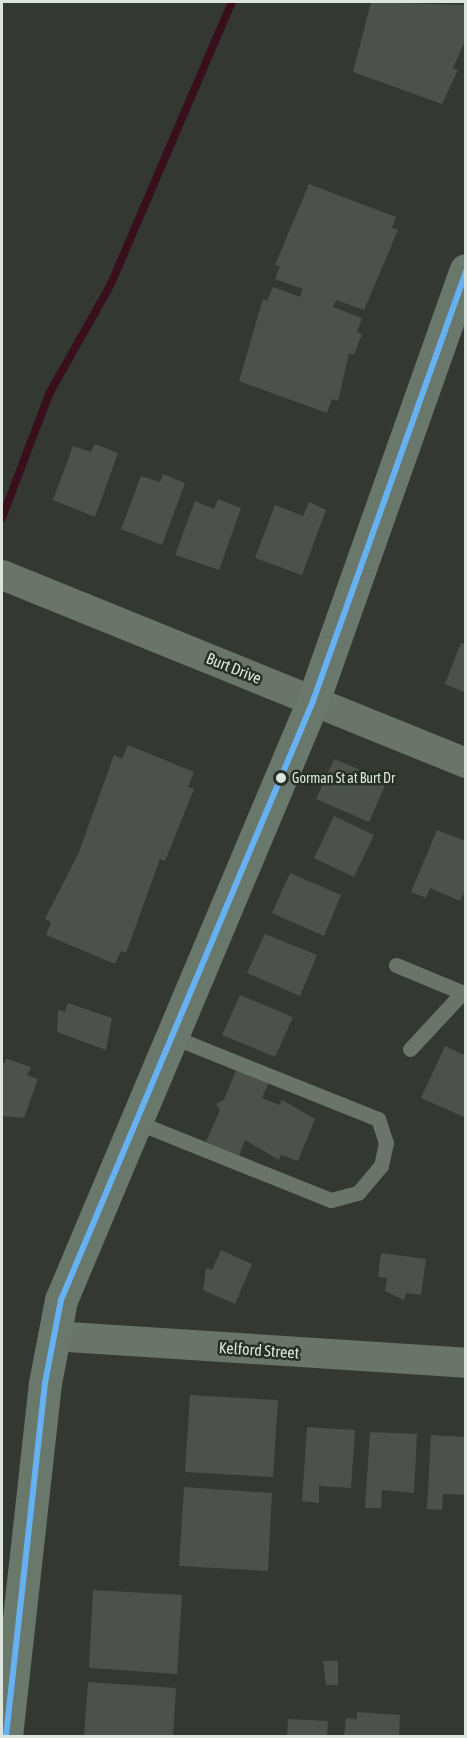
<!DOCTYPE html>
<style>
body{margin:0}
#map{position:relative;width:467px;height:1738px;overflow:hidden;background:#333833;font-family:"Asap Condensed",sans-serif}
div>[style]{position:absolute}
.stream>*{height:8px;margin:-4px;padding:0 4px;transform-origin:4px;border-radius:4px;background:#390f1d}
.building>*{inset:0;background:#4c514c}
.lane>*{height:15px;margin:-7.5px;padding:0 7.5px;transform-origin:7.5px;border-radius:7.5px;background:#6a746a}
.street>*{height:30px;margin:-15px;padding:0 15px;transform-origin:15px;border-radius:15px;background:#6a746a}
.secondary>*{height:33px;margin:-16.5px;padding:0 16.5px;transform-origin:16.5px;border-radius:16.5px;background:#6a776b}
.bus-1>*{height:6px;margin:-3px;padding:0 3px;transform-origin:3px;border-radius:3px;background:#66b1f2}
.dots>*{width:16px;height:16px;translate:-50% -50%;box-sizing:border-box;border:3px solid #263026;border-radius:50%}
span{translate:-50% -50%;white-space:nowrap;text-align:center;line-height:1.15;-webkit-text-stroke:5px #263026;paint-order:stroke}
.bus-label{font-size:14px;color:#dee5de}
.left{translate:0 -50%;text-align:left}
.street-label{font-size:16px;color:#dee5de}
.frame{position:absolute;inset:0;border:3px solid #dee5de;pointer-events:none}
</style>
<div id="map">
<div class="stream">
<div style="left:2px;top:518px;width:133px;rotate:-69.2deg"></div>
<div style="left:49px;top:394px;width:126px;rotate:-60.6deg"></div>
<div style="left:111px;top:284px;width:307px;rotate:-66.8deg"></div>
</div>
<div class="building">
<div style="clip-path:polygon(371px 2px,466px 5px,466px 39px,453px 68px,458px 70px,442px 104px,353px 72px)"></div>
<div style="clip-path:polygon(309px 184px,396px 217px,392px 228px,398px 230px,364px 310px,336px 300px,333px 307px,362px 318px,357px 332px,362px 334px,354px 355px,349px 353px,338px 401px,332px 399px,327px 413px,239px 381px,263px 299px,267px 301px,273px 287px,300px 297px,303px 289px,275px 279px,280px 266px,275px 265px)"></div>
<div style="clip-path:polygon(95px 444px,118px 453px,95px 517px,53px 500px,73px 446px,91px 452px)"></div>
<div style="clip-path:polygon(163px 474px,185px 483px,162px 545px,121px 529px,141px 476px,160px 482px)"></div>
<div style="clip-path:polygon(218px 499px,241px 508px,219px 570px,175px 555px,195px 501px,214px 509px)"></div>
<div style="clip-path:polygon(309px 502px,326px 510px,302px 575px,255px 558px,275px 505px,303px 516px)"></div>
<div style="clip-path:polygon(461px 643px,466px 645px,466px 693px,445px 684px)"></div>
<div style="clip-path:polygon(128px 745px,194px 772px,188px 787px,194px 789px,165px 861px,160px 859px,126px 953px,121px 951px,115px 964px,46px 935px,51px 922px,45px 919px,79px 852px,114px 755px,122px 759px)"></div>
<div style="clip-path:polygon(334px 759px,387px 781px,369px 822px,316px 799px)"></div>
<div style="clip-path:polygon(334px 816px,374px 835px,354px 877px,314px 858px)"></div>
<div style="clip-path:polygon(437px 830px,466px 841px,466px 888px,460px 901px,430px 888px,426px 898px,411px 892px)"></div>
<div style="clip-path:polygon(290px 873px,341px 895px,324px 936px,272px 913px)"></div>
<div style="clip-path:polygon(265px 934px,317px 955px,300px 996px,247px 973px)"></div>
<div style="clip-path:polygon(240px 995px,293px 1017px,275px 1057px,222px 1035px)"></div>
<div style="clip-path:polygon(68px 1003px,112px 1018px,106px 1050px,57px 1032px,58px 1010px,65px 1012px)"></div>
<div style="clip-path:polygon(445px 1046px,466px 1056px,466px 1118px,421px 1098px)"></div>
<div style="clip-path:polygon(7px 1059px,31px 1067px,27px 1075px,38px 1079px,24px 1118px,2px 1116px,2px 1065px)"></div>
<div style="clip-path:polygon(236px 1070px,269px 1082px,262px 1098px,279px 1105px,282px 1100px,315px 1119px,298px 1161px,281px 1155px,279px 1160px,245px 1140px,239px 1155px,206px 1142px,220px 1110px,216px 1104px,224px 1100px)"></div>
<div style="clip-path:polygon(221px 1250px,252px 1264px,235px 1304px,203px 1290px,206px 1268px,212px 1270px)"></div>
<div style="clip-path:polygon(381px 1253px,426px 1259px,421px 1295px,406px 1293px,404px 1300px,385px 1291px,387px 1278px,378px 1277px)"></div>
<div style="clip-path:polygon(190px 1395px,278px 1400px,273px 1477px,185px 1472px)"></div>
<div style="clip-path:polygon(307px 1427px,355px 1430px,351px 1488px,319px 1486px,319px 1503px,302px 1501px)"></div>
<div style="clip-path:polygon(370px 1432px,417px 1434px,414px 1493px,382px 1490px,381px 1508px,365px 1508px)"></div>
<div style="clip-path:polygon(431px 1435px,466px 1437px,466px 1495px,443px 1494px,442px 1510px,427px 1509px)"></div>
<div style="clip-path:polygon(184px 1487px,272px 1493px,268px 1571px,179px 1566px)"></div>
<div style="clip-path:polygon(93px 1590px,182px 1595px,177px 1674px,89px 1668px)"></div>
<div style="clip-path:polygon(323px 1661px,338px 1661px,338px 1685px,326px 1685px)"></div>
<div style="clip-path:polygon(88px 1682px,176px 1688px,173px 1736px,84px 1736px)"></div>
<div style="clip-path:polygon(357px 1712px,400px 1715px,399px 1736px,344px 1736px,346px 1718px,357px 1719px)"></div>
<div style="clip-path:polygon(288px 1719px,328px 1721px,327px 1736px,287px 1736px)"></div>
</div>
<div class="lane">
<div style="left:396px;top:965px;width:76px;rotate:22.5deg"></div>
<div style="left:410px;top:1049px;width:76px;rotate:-47.1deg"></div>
<div style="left:134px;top:1121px;width:212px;rotate:21.9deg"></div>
<div style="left:331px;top:1200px;width:28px;rotate:-15deg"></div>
<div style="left:358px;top:1193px;width:35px;rotate:-50deg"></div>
<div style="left:381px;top:1166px;width:24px;rotate:-78deg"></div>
<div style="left:386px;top:1143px;width:25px;rotate:-108deg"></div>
<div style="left:378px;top:1119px;width:224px;rotate:-158.2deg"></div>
</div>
<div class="street">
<div style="left:2px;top:575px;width:501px;rotate:22.06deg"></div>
<div style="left:53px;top:1336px;width:414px;rotate:3.7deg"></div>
</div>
<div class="secondary">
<div style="left:6px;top:1736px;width:355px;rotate:-83.7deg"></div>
<div style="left:45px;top:1383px;width:85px;rotate:-79.1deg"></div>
<div style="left:61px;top:1300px;width:650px;rotate:-67.18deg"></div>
<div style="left:313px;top:701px;width:457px;rotate:-70.5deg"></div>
</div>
<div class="bus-1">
<div style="left:6px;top:1736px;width:355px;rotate:-83.7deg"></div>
<div style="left:45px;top:1383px;width:85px;rotate:-79.1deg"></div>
<div style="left:61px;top:1300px;width:650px;rotate:-67.18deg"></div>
<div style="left:313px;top:701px;width:456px;rotate:-70.4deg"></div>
</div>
<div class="dots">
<div style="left:281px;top:778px;background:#dee5de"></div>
</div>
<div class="bus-label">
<span class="left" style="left:292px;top:778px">Gorman St at Burt Dr</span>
</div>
<div class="street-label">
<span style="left:234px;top:668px;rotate:22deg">Burt Drive</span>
<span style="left:259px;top:1350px;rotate:4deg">Kelford Street</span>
</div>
<div class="frame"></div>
</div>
